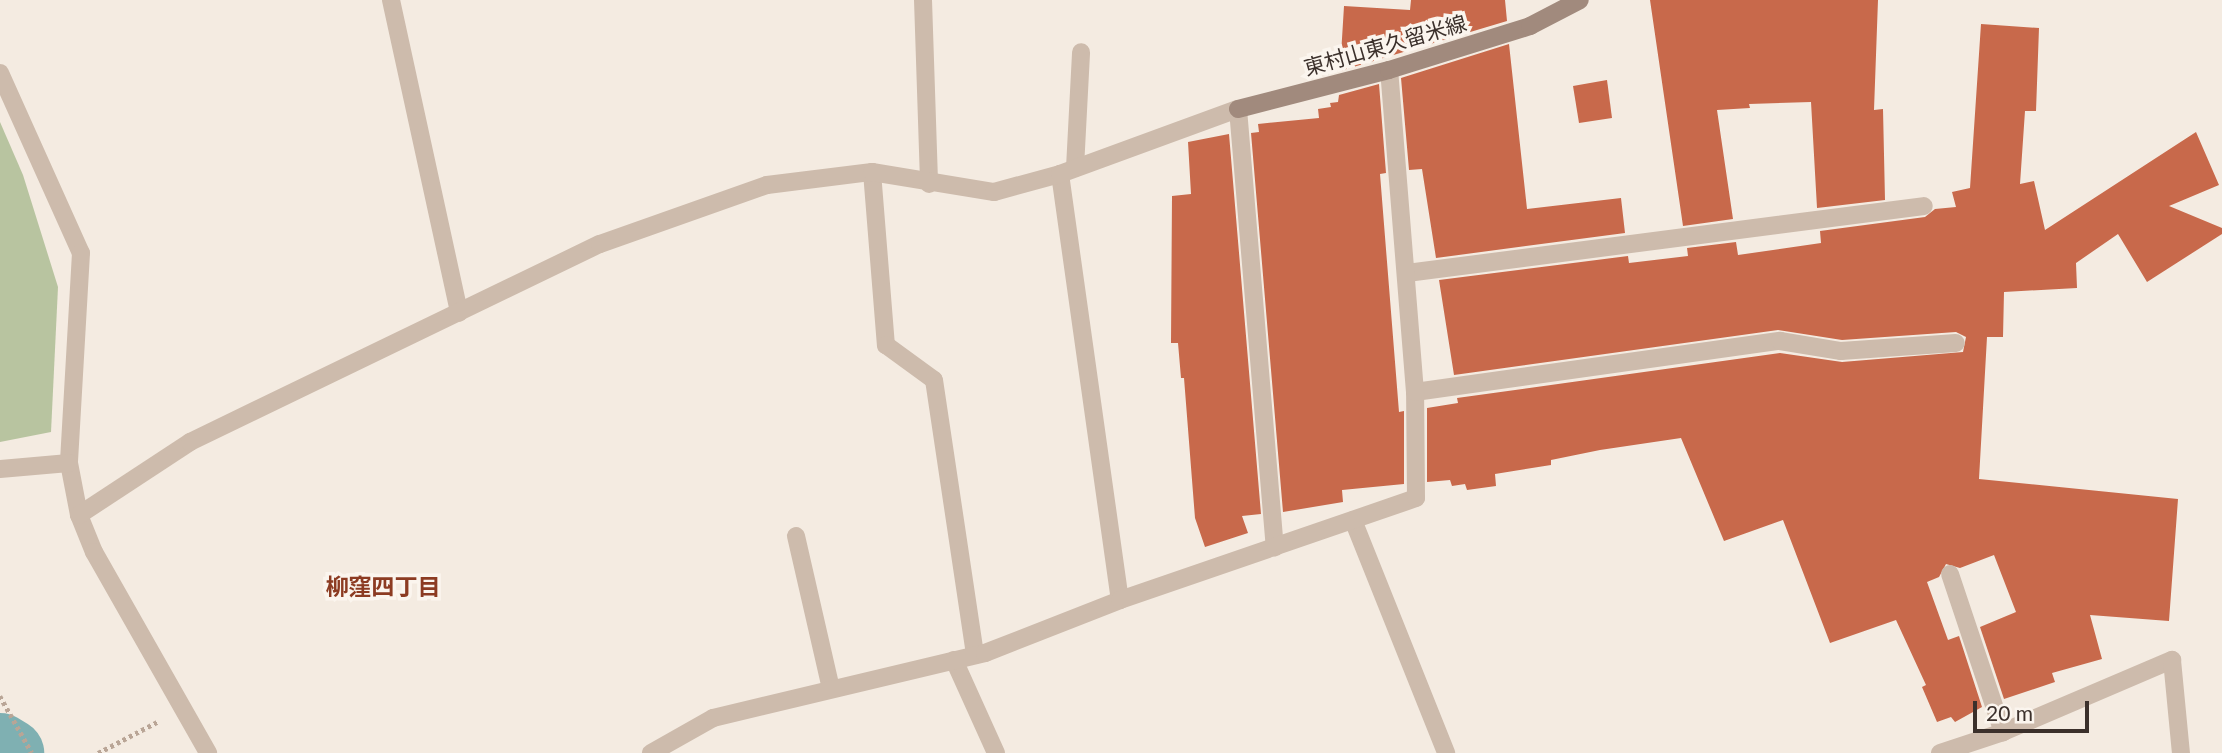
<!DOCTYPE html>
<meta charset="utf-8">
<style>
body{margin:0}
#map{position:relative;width:2222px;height:753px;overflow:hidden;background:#f4ebe1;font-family:Lato,"Noto Sans JP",sans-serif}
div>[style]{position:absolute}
.green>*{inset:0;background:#b8c4a0}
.river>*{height:68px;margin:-34px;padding:0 34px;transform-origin:34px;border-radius:34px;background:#7fb0b2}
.building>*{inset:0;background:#c8694b}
.path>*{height:4.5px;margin-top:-2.25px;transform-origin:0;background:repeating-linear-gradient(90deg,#b9a596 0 3.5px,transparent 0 7px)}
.lane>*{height:18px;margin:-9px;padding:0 9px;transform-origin:9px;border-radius:9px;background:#cdbbac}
.street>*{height:18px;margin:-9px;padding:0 9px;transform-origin:9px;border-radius:9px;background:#cdbbac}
.secondary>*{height:18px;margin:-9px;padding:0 9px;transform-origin:9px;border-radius:9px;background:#a18a7d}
span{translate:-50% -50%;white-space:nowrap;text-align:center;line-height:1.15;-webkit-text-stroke:7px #fbf5ee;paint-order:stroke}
.street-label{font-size:21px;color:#3b302b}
.neighbourhood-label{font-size:23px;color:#8c3b22;font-weight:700}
.scale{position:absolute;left:1973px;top:701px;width:116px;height:32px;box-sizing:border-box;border:4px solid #3b302b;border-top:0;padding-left:9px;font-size:21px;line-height:24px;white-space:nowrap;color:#3b302b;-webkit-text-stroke:5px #fbf5ee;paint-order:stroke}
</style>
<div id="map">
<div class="green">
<div style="clip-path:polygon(0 122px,23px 175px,58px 287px,51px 432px,0 442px)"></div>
<div style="clip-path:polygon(0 725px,27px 753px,0 753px)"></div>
</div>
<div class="river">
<div style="left:0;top:747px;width:12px;rotate:31deg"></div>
</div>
<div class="building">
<div style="clip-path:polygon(1411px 0,1505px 0,1507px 21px,1340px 71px,1344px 6px,1410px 10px)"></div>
<div style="clip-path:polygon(1650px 0,1878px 0,1874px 110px,1883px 109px,1885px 200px,1817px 208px,1811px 102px,1749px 104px,1750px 108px,1717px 110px,1733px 219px,1683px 226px)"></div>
<div style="clip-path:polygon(1981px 24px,2039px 28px,2036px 111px,2025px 111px,2020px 184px,2034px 181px,2045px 230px,2196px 132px,2219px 185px,2169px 206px,2222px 228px,2222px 234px,2147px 282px,2118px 234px,2076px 263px,2077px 288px,2004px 292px,2003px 337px,1987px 337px,1979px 479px,2178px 499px,2169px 621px,2090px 615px,2102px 659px,2052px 673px,2055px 682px,2004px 699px,1980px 627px,2016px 612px,1994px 555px,1960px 568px,1946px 564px,1939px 577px,1927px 582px,1948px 640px,1959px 636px,1982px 707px,1955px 722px,1951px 717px,1937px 722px,1922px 687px,1926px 685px,1896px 620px,1830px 643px,1783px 520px,1724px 541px,1681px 438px,1600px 450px,1551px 460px,1551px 465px,1495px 474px,1496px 486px,1467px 490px,1465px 484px,1452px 486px,1450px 480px,1427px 482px,1427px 408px,1458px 403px,1457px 398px,1780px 353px,1842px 362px,1963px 352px,1966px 337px,1956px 332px,1842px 340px,1778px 330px,1454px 375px,1439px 280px,1628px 256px,1629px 263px,1688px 256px,1687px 248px,1736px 242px,1738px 255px,1821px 243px,1820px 231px,1925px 217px,1935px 209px,1956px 207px,1952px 192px,1970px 188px)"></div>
<div style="clip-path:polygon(1509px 44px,1527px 209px,1621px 198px,1625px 233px,1436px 258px,1422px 169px,1409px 170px,1401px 78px)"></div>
<div style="clip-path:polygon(1607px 80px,1612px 118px,1579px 123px,1573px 86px)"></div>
<div style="clip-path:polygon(1379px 84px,1386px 173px,1380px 174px,1399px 412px,1404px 411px,1404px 484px,1342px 490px,1343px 502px,1283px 512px,1251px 133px,1259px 132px,1258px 124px,1319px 118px,1318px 109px,1331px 107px,1330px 103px,1338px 102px,1339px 95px)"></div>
<div style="clip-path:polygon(1229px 134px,1261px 514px,1242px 516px,1248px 533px,1205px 547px,1195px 518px,1184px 378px,1181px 378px,1178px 343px,1171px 343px,1172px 196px,1191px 194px,1188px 142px)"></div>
</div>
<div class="path">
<div style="left:0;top:696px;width:65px;rotate:60.7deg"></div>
<div style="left:98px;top:753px;width:69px;rotate:-27.7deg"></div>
</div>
<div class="lane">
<div style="left:1238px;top:109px;width:440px;rotate:85.2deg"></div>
<div style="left:1075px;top:168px;width:116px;rotate:-87deg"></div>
<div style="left:872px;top:172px;width:174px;rotate:85.4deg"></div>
<div style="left:886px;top:345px;width:59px;rotate:36.1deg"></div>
<div style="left:934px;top:380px;width:278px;rotate:81.5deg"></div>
<div style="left:1060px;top:174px;width:430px;rotate:82deg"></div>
<div style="left:1407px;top:273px;width:521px;rotate:-7.38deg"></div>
<div style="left:1415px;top:392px;width:369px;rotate:-8deg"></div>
<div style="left:1780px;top:341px;width:62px;rotate:9.3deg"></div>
<div style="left:1841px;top:351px;width:115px;rotate:-4deg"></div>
<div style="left:1353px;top:520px;width:251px;rotate:68.2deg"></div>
<div style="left:796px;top:536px;width:157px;rotate:77.1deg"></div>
<div style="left:954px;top:660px;width:102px;rotate:65.7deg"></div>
<div style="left:651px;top:753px;width:71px;rotate:-29.4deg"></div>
<div style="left:713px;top:718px;width:280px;rotate:-13.4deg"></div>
<div style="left:985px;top:653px;width:145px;rotate:-21.4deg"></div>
<div style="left:1120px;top:600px;width:313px;rotate:-19deg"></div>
<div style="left:1416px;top:498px;width:106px;rotate:-90.5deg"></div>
<div style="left:1415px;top:392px;width:323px;rotate:-94.6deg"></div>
</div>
<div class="street">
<div style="left:391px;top:0;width:320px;rotate:77.7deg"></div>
<div style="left:923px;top:0;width:184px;rotate:88.1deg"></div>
<div style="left:0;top:73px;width:197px;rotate:65.8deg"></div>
<div style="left:81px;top:253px;width:210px;rotate:93.3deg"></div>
<div style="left:69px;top:463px;width:53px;rotate:79.1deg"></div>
<div style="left:79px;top:515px;width:40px;rotate:68deg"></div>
<div style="left:94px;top:552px;width:231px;rotate:60.4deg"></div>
<div style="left:0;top:469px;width:69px;rotate:-5deg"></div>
<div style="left:79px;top:515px;width:133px;rotate:-33.3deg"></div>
<div style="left:190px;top:442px;width:455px;rotate:-25.8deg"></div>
<div style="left:600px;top:244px;width:177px;rotate:-19.5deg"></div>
<div style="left:767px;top:185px;width:106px;rotate:-7.1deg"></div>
<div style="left:872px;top:172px;width:124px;rotate:9.3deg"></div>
<div style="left:994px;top:192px;width:68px;rotate:-15.3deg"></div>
<div style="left:1060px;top:174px;width:189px;rotate:-20.1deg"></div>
<div style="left:1950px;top:574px;width:167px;rotate:71.5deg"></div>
<div style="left:1940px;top:753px;width:66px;rotate:-18.4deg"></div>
<div style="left:2003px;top:732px;width:184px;rotate:-23.1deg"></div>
<div style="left:2172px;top:660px;width:93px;rotate:84.5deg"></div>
</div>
<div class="secondary">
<div style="left:1238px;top:109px;width:156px;rotate:-14.5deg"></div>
<div style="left:1389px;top:70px;width:148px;rotate:-17.3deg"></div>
<div style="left:1530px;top:26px;width:56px;rotate:-27.5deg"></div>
</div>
<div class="street-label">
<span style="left:1385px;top:45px;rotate:-16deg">東村山東久留米線</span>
</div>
<div class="neighbourhood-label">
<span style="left:383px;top:586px">柳窪四丁目</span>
</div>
<div class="scale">20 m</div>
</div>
